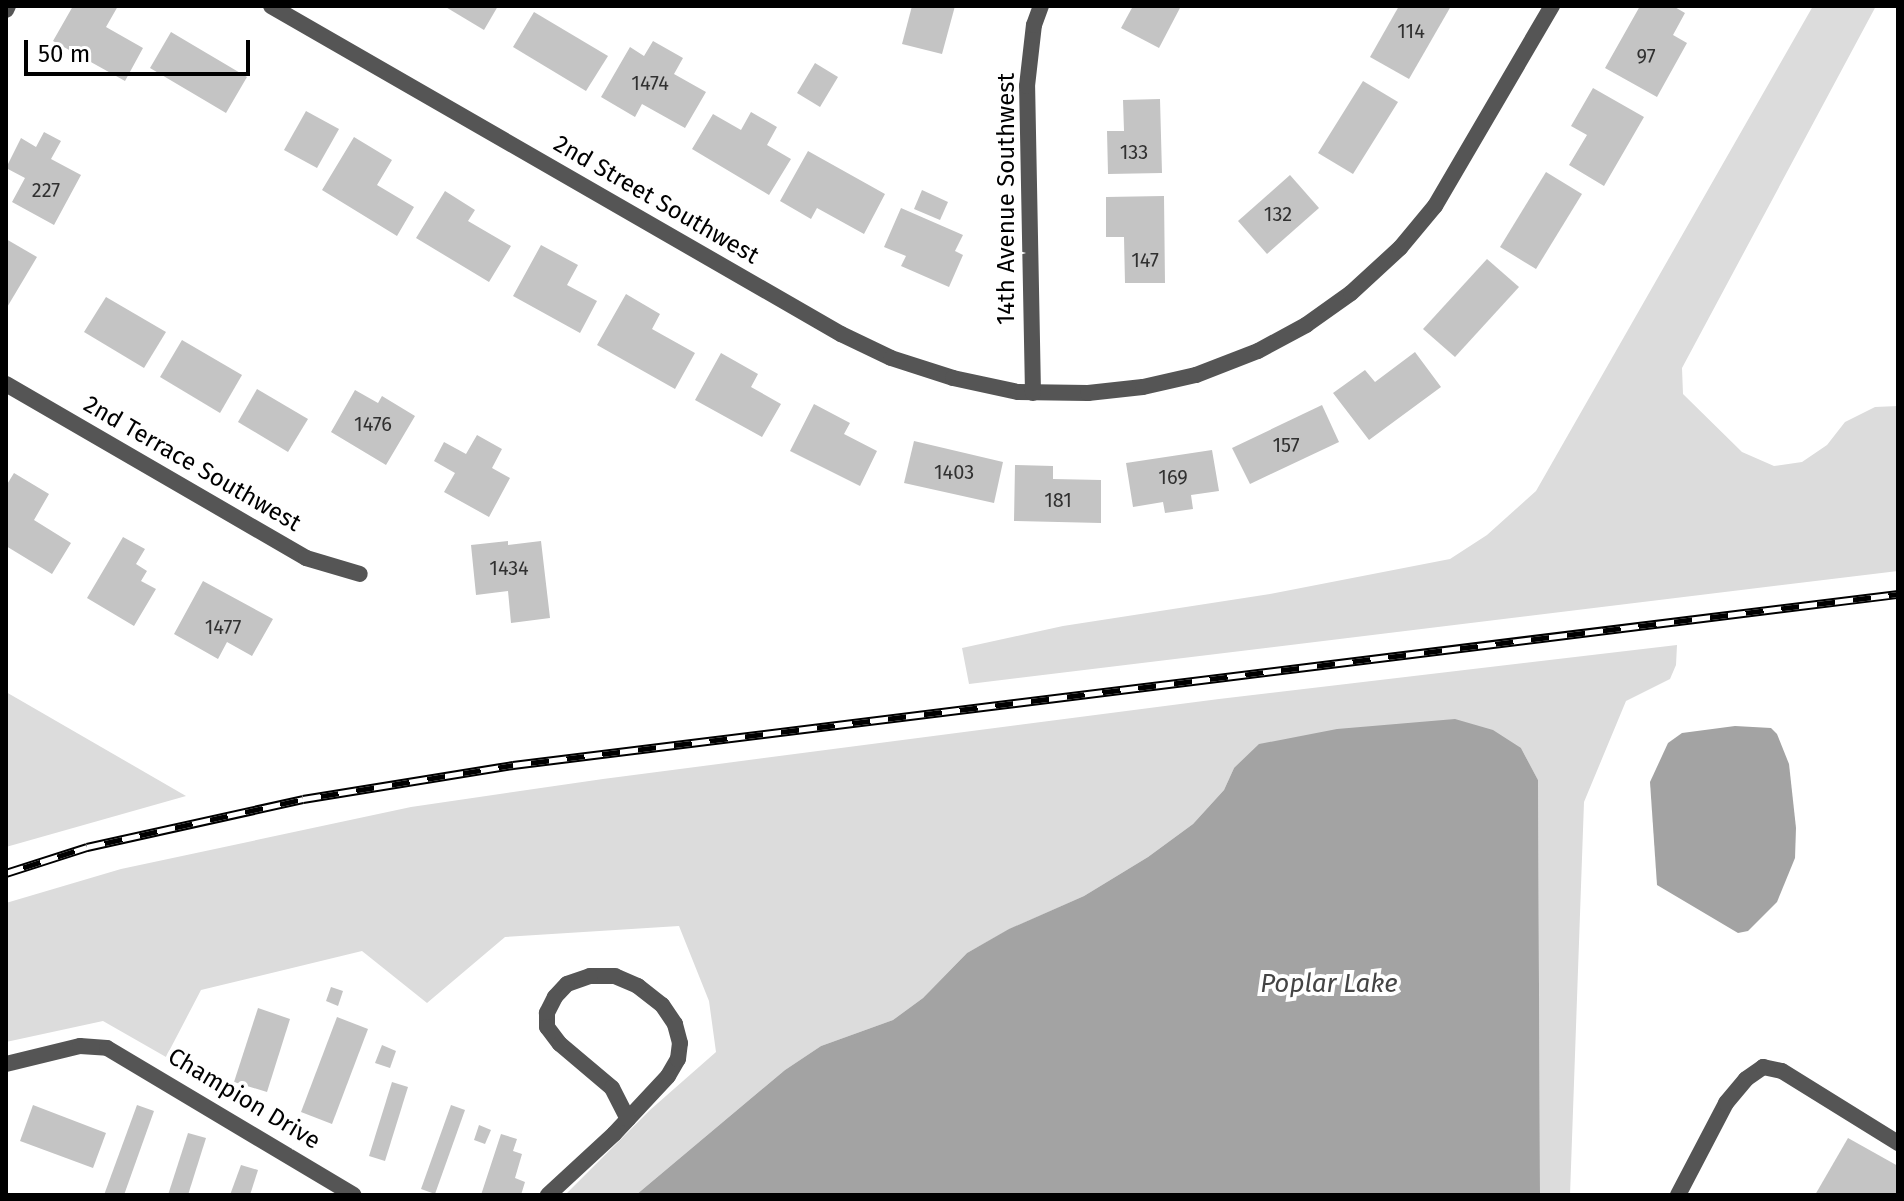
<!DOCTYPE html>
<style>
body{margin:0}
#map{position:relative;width:1904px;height:1201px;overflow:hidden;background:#fff;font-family:"Fira Sans",sans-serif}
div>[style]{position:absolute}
.green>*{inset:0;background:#dcdcdc}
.water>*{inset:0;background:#a3a3a3}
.building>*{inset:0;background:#c4c4c4}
.service>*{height:16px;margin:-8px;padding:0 8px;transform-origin:8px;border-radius:8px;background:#555}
.minor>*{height:16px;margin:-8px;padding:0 8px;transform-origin:8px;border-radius:8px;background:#555}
.tertiary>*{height:16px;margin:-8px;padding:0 8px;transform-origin:8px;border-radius:8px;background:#555}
.rail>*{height:9px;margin-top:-4.5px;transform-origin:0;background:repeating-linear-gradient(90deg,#fff 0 18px,#000 0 36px);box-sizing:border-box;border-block:2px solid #000}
span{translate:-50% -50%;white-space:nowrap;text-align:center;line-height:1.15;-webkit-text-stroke:8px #fff;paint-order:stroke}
.number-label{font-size:20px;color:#313131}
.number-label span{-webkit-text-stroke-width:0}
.street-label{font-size:24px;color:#000}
.water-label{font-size:26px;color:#444;font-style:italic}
.frame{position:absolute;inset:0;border:8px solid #000;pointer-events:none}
.scale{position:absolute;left:24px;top:40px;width:226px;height:36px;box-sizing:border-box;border:4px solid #000;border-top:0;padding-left:10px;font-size:24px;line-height:28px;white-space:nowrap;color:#000;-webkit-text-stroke:6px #fff;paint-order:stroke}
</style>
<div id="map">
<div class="green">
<div style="clip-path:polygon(1813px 6px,1876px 6px,1682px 368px,1683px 394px,1742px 452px,1774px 466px,1802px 462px,1827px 445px,1845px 422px,1875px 407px,1898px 406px,1898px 571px,969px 684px,962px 648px,1063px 626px,1270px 594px,1450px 559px,1487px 535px,1536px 491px)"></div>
<div style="clip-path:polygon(1677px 645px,1676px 665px,1670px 679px,1626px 701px,1584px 802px,1570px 1195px,1540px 1195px,1538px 780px,1521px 748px,1234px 768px,1224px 790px,1193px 824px,1148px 857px,1084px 896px,1010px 929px,967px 953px,923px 998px,893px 1020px,821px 1046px,785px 1070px,636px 1195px,565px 1195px,650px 1110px,716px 1052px,709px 1001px,679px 926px,505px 937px,427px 1003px,362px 951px,201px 990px,166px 1057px,103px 1021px,6px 1042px,6px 903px,121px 869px,411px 807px,603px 779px,1219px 699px)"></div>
<div style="clip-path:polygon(6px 692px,186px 796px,6px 847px)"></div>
</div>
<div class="water">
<div style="clip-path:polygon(1455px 719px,1493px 730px,1521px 748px,1538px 780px,1540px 1195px,636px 1195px,785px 1070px,821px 1046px,893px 1020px,923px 998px,967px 953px,1009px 929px,1084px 896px,1148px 857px,1193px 824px,1224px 790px,1234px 768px,1259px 744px,1337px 729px)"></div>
<div style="clip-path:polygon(1735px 726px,1771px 728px,1777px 734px,1789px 764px,1796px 828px,1795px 858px,1777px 902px,1748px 931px,1738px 933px,1657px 885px,1650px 782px,1668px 743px,1682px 733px)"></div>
</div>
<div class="building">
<div style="clip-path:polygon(73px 6px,118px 6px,106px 27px,143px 48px,125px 81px,53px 41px)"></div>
<div style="clip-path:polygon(444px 6px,498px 6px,484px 30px)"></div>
<div style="clip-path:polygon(912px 6px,955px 6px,942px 54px,902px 44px)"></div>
<div style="clip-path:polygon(1133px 6px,1181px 6px,1159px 48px,1121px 28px)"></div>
<div style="clip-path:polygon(1399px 6px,1451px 6px,1409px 79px,1370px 57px)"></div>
<div style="clip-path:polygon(1640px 6px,1673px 6px,1685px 13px,1673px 35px,1687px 43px,1657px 97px,1605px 68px)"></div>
<div style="clip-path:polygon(534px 12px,608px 56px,586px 91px,513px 47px)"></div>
<div style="clip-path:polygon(171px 32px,247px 77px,226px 113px,150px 68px)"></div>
<div style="clip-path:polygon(653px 41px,683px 58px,674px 74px,706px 92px,685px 128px,642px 104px,635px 117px,601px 97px,630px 47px,644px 56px)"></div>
<div style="clip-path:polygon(815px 63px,838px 77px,820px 107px,797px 93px)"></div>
<div style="clip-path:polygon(1363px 81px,1398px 102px,1353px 174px,1318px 153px)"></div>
<div style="clip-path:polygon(1593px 88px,1644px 117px,1604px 186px,1569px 165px,1587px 135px,1571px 126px)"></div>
<div style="clip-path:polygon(1160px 99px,1162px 173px,1108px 174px,1107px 131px,1124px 131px,1123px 100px)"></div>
<div style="clip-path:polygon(306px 111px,339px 129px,317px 168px,284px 150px)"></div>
<div style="clip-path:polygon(751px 112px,777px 127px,767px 145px,791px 159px,769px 195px,692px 149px,713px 114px,741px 130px)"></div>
<div style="clip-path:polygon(44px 132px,61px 141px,51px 159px,81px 175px,54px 225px,12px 202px,25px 178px,6px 168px,21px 138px,36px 147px)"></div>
<div style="clip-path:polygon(354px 137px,392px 160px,377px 185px,414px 207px,397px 236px,322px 190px)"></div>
<div style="clip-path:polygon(808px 151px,885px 194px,864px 234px,817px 208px,811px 219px,780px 201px)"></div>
<div style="clip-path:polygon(1546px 172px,1582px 194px,1536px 269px,1500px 247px)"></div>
<div style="clip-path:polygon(1290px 175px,1319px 208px,1267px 254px,1238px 221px)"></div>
<div style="clip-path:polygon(922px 190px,948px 202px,940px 220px,914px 209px)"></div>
<div style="clip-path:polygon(445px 191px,475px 210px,468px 221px,511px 246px,489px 282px,416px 238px)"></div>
<div style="clip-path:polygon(1164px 196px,1165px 283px,1125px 283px,1124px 237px,1106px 237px,1106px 197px)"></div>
<div style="clip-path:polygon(901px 208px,963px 235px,955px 251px,963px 255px,949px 287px,901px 266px,906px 256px,884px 247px)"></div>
<div style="clip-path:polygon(6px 239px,37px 257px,6px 309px)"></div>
<div style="clip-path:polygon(541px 245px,578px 265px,567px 285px,597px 301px,580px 333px,513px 296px)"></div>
<div style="clip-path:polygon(1487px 259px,1519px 287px,1455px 357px,1423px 329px)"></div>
<div style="clip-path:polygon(626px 294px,660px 314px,652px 329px,695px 353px,675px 389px,597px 345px)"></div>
<div style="clip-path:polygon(106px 297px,166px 332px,144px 368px,84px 332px)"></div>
<div style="clip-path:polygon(182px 340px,242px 375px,220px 413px,160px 377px)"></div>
<div style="clip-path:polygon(1415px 352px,1441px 387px,1369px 440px,1333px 393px,1365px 370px,1375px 382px)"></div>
<div style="clip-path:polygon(721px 353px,758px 374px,751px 387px,781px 404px,762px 437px,695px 400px)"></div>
<div style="clip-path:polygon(257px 389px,308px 419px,288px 452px,238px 422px)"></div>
<div style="clip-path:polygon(355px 390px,378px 403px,382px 396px,415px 416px,386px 465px,331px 432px)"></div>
<div style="clip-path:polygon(814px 404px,850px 423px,844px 434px,877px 451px,860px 486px,790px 451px)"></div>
<div style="clip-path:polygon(1322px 405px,1339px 442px,1250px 484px,1232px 448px)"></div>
<div style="clip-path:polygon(477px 435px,502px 449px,492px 468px,510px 478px,489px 517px,444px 492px,455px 473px,434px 461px,444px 442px,466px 454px)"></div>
<div style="clip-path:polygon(914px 441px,1003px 462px,994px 503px,904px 483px)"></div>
<div style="clip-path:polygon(1212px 450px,1219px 491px,1191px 495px,1193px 509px,1165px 513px,1163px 502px,1133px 507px,1126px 463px)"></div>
<div style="clip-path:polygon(1015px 465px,1053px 466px,1053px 479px,1101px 480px,1101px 523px,1014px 521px)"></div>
<div style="clip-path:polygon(14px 473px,49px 494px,34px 520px,71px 543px,52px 574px,6px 546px,6px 486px)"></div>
<div style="clip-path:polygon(123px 537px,145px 549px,136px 564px,147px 571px,141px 581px,156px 589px,134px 626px,87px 598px)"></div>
<div style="clip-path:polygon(508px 541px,508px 545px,541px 541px,550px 618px,511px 623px,508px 591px,476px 595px,471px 545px)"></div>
<div style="clip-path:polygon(203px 581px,273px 619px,252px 656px,227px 642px,218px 659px,174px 634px)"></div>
<div style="clip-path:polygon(331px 987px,343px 991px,338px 1006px,326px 1001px)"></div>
<div style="clip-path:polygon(258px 1008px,290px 1019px,267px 1092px,234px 1082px)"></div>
<div style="clip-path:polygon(337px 1017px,368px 1029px,332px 1124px,301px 1112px)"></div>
<div style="clip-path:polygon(382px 1045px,396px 1051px,390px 1068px,375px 1063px)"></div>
<div style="clip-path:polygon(392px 1082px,408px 1087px,385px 1161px,369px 1156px)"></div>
<div style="clip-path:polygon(33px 1105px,106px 1133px,93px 1168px,20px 1141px)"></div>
<div style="clip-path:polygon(137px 1105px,154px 1111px,124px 1195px,104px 1195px)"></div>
<div style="clip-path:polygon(451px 1105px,465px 1110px,435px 1194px,421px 1189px)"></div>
<div style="clip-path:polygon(479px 1125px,491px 1130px,485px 1144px,474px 1140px)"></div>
<div style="clip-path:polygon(188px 1133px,206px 1138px,188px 1195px,168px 1195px)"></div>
<div style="clip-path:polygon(501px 1134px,517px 1139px,513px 1151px,522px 1154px,515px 1178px,525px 1182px,521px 1195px,481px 1195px)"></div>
<div style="clip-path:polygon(1848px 1138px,1898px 1166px,1898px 1195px,1815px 1195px)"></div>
<div style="clip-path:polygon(241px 1165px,258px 1170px,250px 1195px,230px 1195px)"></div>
</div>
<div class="service">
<div style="left:614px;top:1134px;width:79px;rotate:-47deg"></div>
<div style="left:668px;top:1076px;width:20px;rotate:-60deg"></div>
<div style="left:678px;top:1059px;width:16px;rotate:-83deg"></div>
<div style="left:680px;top:1043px;width:20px;rotate:-105deg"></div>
<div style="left:675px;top:1024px;width:23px;rotate:-124deg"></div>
<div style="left:662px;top:1005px;width:31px;rotate:-142deg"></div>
<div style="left:638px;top:986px;width:25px;rotate:-157deg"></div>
<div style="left:615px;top:976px;width:25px;rotate:180deg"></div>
<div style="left:590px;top:976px;width:24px;rotate:161deg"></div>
<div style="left:567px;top:984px;width:18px;rotate:133deg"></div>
<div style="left:555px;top:997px;width:18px;rotate:117deg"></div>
<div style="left:547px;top:1013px;width:14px;rotate:90deg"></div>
<div style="left:547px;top:1027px;width:21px;rotate:53deg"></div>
<div style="left:560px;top:1044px;width:68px;rotate:40.2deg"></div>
<div style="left:612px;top:1088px;width:35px;rotate:63deg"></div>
<div style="left:1678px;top:1195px;width:104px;rotate:-62.4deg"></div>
<div style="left:1726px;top:1103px;width:31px;rotate:-50deg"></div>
<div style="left:1746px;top:1079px;width:21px;rotate:-35deg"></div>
<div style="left:1763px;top:1067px;width:19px;rotate:12deg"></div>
<div style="left:1782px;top:1071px;width:137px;rotate:31.8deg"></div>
</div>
<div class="minor">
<div style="left:271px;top:6px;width:658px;rotate:29.92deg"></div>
<div style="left:841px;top:334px;width:55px;rotate:25.6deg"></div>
<div style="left:891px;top:358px;width:65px;rotate:17.9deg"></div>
<div style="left:953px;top:378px;width:66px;rotate:12.2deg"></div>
<div style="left:1018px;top:392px;width:70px;rotate:0.8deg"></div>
<div style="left:1088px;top:393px;width:55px;rotate:-6.2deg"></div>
<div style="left:1143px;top:387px;width:54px;rotate:-12.8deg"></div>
<div style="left:1196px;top:375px;width:66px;rotate:-21.2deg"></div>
<div style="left:1258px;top:351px;width:55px;rotate:-28.4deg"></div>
<div style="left:1306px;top:325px;width:55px;rotate:-35.4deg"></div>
<div style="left:1351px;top:293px;width:67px;rotate:-42.6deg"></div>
<div style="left:1400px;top:248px;width:55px;rotate:-50.2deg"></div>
<div style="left:1435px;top:206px;width:232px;rotate:-59.7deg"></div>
<div style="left:6px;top:384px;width:347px;rotate:30.1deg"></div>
<div style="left:306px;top:558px;width:56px;rotate:16.5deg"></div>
<div style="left:1033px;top:393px;width:307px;rotate:-91.1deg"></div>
<div style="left:1027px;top:86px;width:61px;rotate:-83.5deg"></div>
<div style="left:1034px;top:25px;width:20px;rotate:-70deg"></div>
<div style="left:6px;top:1064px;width:76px;rotate:-13.7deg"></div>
<div style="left:80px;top:1046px;width:27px;rotate:4deg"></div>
<div style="left:107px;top:1048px;width:287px;rotate:30.8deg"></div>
<div style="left:548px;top:1195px;width:90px;rotate:-42.7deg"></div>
</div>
<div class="tertiary">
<div style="left:6px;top:10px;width:4px;rotate:-63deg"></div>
</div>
<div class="rail">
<div style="left:6px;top:873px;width:85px;rotate:-17.8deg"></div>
<div style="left:87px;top:847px;width:221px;rotate:-12.5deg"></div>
<div style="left:303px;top:799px;width:213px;rotate:-9.2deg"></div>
<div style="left:513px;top:765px;width:1396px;rotate:-7.04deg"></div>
</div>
<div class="number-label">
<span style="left:1411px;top:31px">114</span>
<span style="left:1646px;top:56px">97</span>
<span style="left:650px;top:83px">1474</span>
<span style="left:1134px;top:152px">133</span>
<span style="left:46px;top:190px">227</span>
<span style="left:1278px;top:214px">132</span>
<span style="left:1145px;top:260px">147</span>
<span style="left:373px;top:424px">1476</span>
<span style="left:1286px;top:445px">157</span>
<span style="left:954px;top:472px">1403</span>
<span style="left:1173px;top:477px">169</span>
<span style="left:1058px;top:500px">181</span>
<span style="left:509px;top:568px">1434</span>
<span style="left:223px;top:627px">1477</span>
</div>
<div class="street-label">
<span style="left:1007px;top:199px;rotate:-90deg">14th Avenue Southwest</span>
<span style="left:656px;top:200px;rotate:30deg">2nd Street Southwest</span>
<span style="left:192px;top:464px;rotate:30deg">2nd Terrace Southwest</span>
<span style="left:244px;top:1099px;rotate:31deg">Champion Drive</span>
</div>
<div class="water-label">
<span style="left:1329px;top:984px">Poplar Lake</span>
</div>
<div class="frame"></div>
<div class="scale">50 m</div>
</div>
